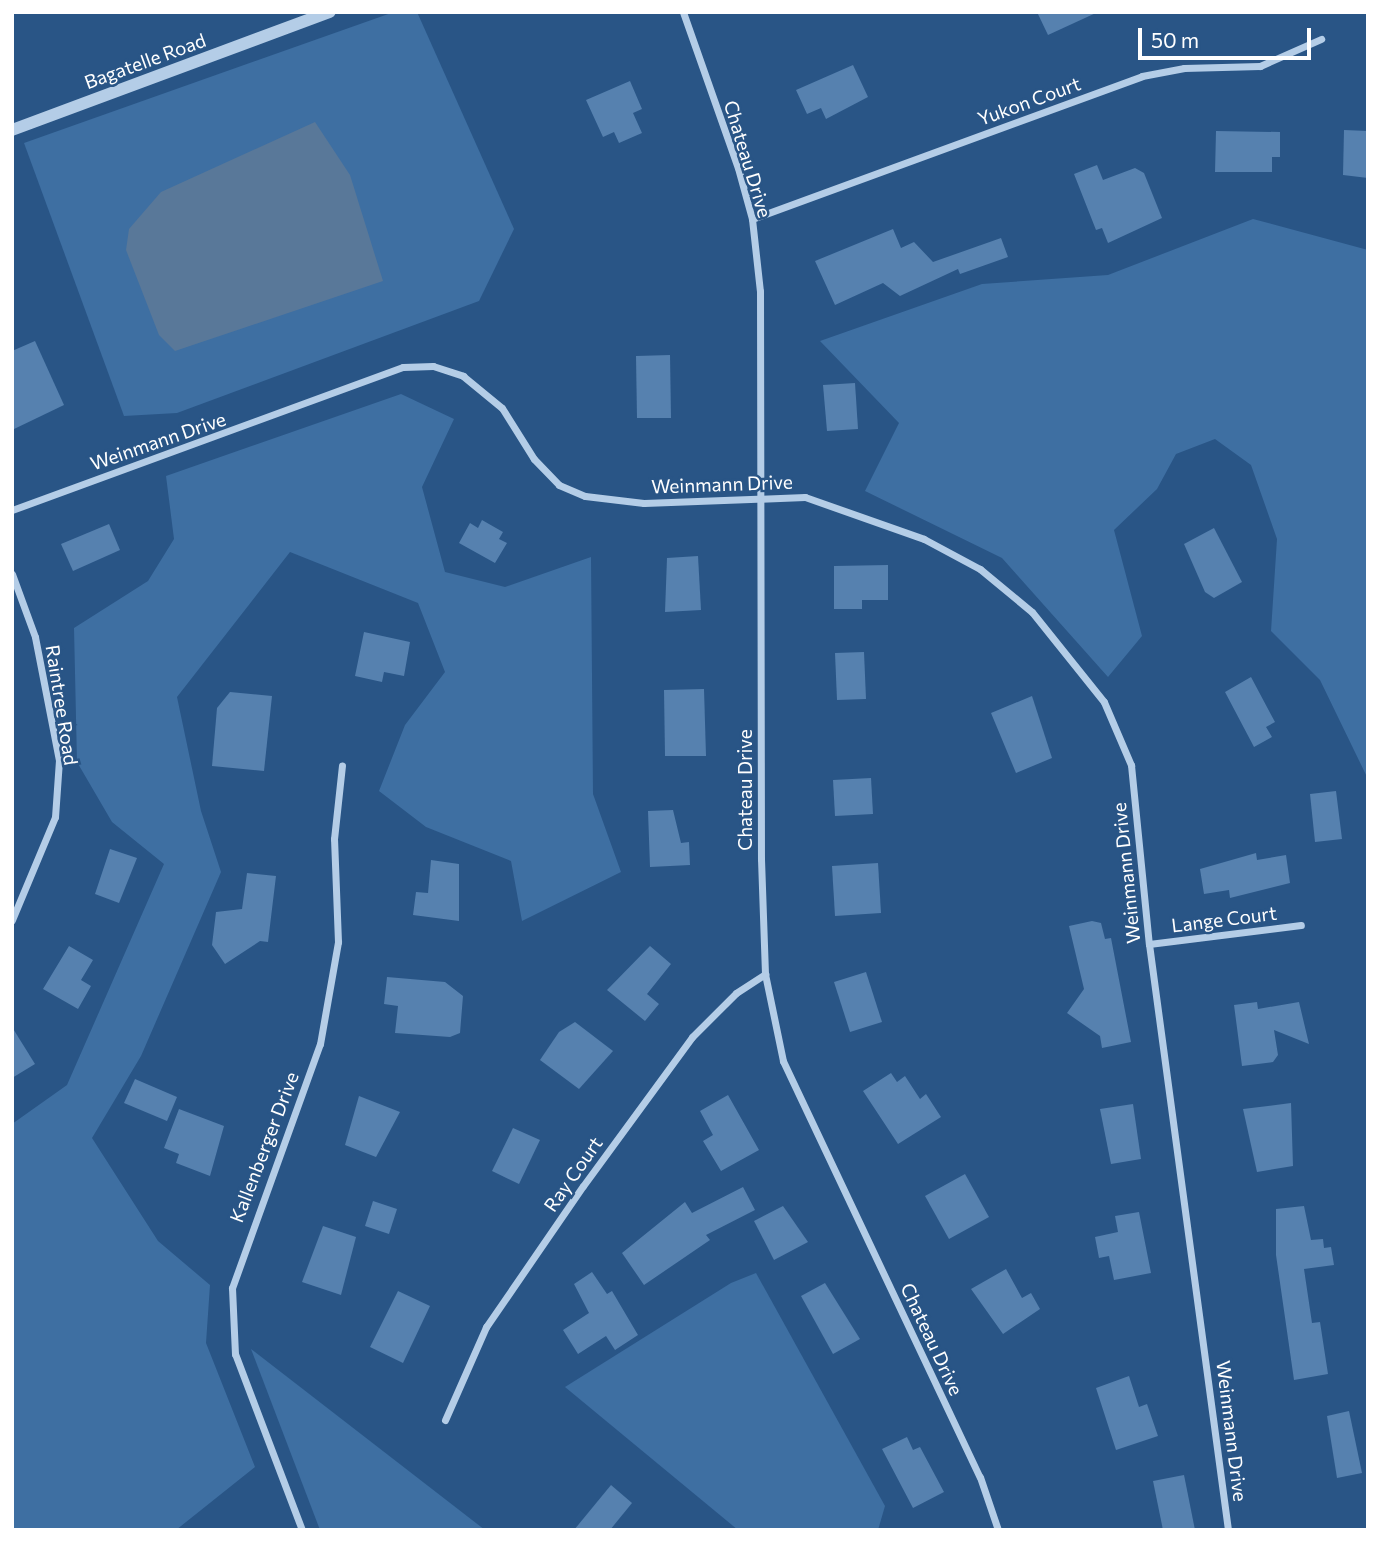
<!DOCTYPE html>
<style>
body{margin:0}
#map{position:relative;width:1380px;height:1542px;overflow:hidden;background:#295586;font-family:Commissioner,sans-serif}
div>[style]{position:absolute}
.green>*{inset:0;background:#3e6fa2}
.water>*{inset:0;background:#597899}
.building>*{inset:0;background:#5681af}
.minor>*{height:7px;margin:-3.5px;padding:0 3.5px;transform-origin:3.5px;border-radius:3.5px;background:#b4cde7}
.tertiary>*{height:12px;margin:-6px;padding:0 6px;transform-origin:6px;border-radius:6px;background:#b4cde7}
span{translate:-50% -50%;white-space:nowrap;text-align:center;line-height:1.15;-webkit-text-stroke:5px #295586;paint-order:stroke}
.street-label{font-size:19px;color:#fff}
.frame{position:absolute;inset:0;border:14px solid #fff;pointer-events:none}
.scale{position:absolute;left:1138px;top:28px;width:173px;height:32px;box-sizing:border-box;border:4px solid #fff;border-top:0;padding-left:9px;font-size:21px;line-height:24px;white-space:nowrap;color:#fff;-webkit-text-stroke:5px #295586;paint-order:stroke}
</style>
<div id="map">
<div class="green">
<div style="clip-path:polygon(394px 12px,417px 12px,514px 229px,479px 301px,177px 413px,124px 416px,24px 143px)"></div>
<div style="clip-path:polygon(1253px 219px,1368px 250px,1368px 779px,1320px 680px,1271px 631px,1277px 539px,1251px 465px,1215px 439px,1176px 454px,1157px 489px,1114px 530px,1142px 636px,1108px 677px,1002px 558px,865px 491px,899px 423px,820px 341px,982px 284px,1108px 275px)"></div>
<div style="clip-path:polygon(401px 394px,454px 419px,422px 487px,445px 572px,505px 587px,591px 557px,593px 794px,621px 872px,522px 921px,511px 861px,426px 827px,379px 791px,405px 725px,445px 672px,418px 603px,290px 552px,177px 697px,201px 811px,221px 872px,141px 1056px,92px 1138px,158px 1241px,210px 1285px,206px 1343px,255px 1467px,176px 1530px,12px 1530px,12px 1124px,67px 1085px,164px 864px,112px 822px,77px 762px,74px 628px,148px 581px,174px 539px,166px 476px)"></div>
<div style="clip-path:polygon(756px 1273px,885px 1506px,878px 1530px,738px 1530px,565px 1387px,731px 1283px)"></div>
<div style="clip-path:polygon(251px 1349px,485px 1530px,320px 1530px)"></div>
</div>
<div class="water">
<div style="clip-path:polygon(315px 122px,350px 175px,383px 281px,175px 351px,159px 335px,126px 250px,129px 229px,161px 192px)"></div>
</div>
<div class="building">
<div style="clip-path:polygon(1037px 12px,1098px 12px,1048px 35px)"></div>
<div style="clip-path:polygon(853px 65px,868px 97px,826px 119px,821px 108px,807px 114px,796px 90px)"></div>
<div style="clip-path:polygon(630px 81px,642px 109px,633px 113px,642px 133px,619px 143px,614px 132px,603px 137px,586px 100px)"></div>
<div style="clip-path:polygon(1344px 130px,1368px 131px,1368px 178px,1343px 175px)"></div>
<div style="clip-path:polygon(1216px 131px,1280px 132px,1280px 157px,1272px 157px,1272px 172px,1215px 172px)"></div>
<div style="clip-path:polygon(1097px 165px,1103px 180px,1135px 168px,1144px 173px,1162px 218px,1108px 243px,1102px 228px,1096px 230px,1074px 174px)"></div>
<div style="clip-path:polygon(893px 229px,901px 248px,914px 242px,933px 262px,1001px 238px,1008px 257px,960px 274px,958px 269px,900px 296px,883px 283px,835px 305px,815px 261px)"></div>
<div style="clip-path:polygon(35px 341px,64px 405px,12px 430px,12px 351px)"></div>
<div style="clip-path:polygon(670px 355px,671px 418px,637px 418px,636px 356px)"></div>
<div style="clip-path:polygon(855px 383px,858px 429px,827px 431px,823px 385px)"></div>
<div style="clip-path:polygon(482px 520px,503px 532px,499px 539px,507px 543px,495px 563px,459px 543px,470px 523px,478px 528px)"></div>
<div style="clip-path:polygon(109px 524px,120px 550px,73px 571px,61px 544px)"></div>
<div style="clip-path:polygon(1214px 528px,1242px 582px,1214px 598px,1205px 592px,1184px 544px)"></div>
<div style="clip-path:polygon(698px 556px,701px 610px,665px 612px,667px 558px)"></div>
<div style="clip-path:polygon(888px 565px,888px 600px,862px 600px,862px 609px,834px 609px,834px 566px)"></div>
<div style="clip-path:polygon(364px 632px,410px 642px,404px 676px,384px 672px,382px 682px,355px 676px)"></div>
<div style="clip-path:polygon(864px 652px,866px 699px,837px 700px,835px 653px)"></div>
<div style="clip-path:polygon(1251px 677px,1275px 722px,1266px 727px,1272px 737px,1254px 747px,1225px 692px)"></div>
<div style="clip-path:polygon(704px 689px,706px 756px,665px 756px,664px 690px)"></div>
<div style="clip-path:polygon(230px 692px,272px 696px,264px 771px,212px 766px,217px 708px)"></div>
<div style="clip-path:polygon(1032px 696px,1052px 758px,1016px 773px,991px 713px)"></div>
<div style="clip-path:polygon(871px 778px,873px 814px,835px 816px,833px 780px)"></div>
<div style="clip-path:polygon(1336px 791px,1342px 839px,1315px 842px,1310px 794px)"></div>
<div style="clip-path:polygon(673px 810px,681px 843px,689px 842px,690px 865px,650px 867px,648px 811px)"></div>
<div style="clip-path:polygon(110px 849px,137px 858px,119px 903px,95px 894px)"></div>
<div style="clip-path:polygon(1256px 853px,1257px 860px,1286px 855px,1290px 883px,1230px 898px,1229px 890px,1204px 894px,1200px 869px)"></div>
<div style="clip-path:polygon(431px 860px,459px 864px,459px 921px,413px 915px,416px 892px,428px 893px)"></div>
<div style="clip-path:polygon(878px 863px,881px 913px,835px 916px,832px 866px)"></div>
<div style="clip-path:polygon(247px 873px,276px 876px,268px 942px,260px 941px,225px 964px,212px 945px,216px 912px,242px 909px)"></div>
<div style="clip-path:polygon(1092px 921px,1101px 923px,1105px 939px,1111px 938px,1131px 1042px,1102px 1048px,1100px 1036px,1067px 1013px,1084px 989px,1069px 926px)"></div>
<div style="clip-path:polygon(69px 946px,93px 960px,81px 980px,91px 986px,78px 1009px,43px 989px)"></div>
<div style="clip-path:polygon(650px 946px,671px 964px,647px 994px,659px 1004px,645px 1021px,607px 990px)"></div>
<div style="clip-path:polygon(866px 972px,882px 1022px,850px 1032px,834px 982px)"></div>
<div style="clip-path:polygon(387px 977px,445px 982px,463px 996px,460px 1033px,450px 1037px,395px 1033px,398px 1006px,384px 1004px)"></div>
<div style="clip-path:polygon(1257px 1002px,1258px 1009px,1299px 1002px,1309px 1044px,1274px 1030px,1278px 1055px,1273px 1062px,1242px 1066px,1234px 1005px)"></div>
<div style="clip-path:polygon(575px 1022px,613px 1051px,579px 1089px,540px 1060px,559px 1032px)"></div>
<div style="clip-path:polygon(12px 1027px,35px 1064px,12px 1078px)"></div>
<div style="clip-path:polygon(891px 1073px,897px 1082px,905px 1076px,920px 1099px,926px 1094px,941px 1117px,898px 1144px,863px 1091px)"></div>
<div style="clip-path:polygon(135px 1079px,177px 1097px,167px 1121px,124px 1103px)"></div>
<div style="clip-path:polygon(728px 1095px,759px 1150px,721px 1171px,703px 1141px,713px 1135px,700px 1111px)"></div>
<div style="clip-path:polygon(359px 1096px,400px 1112px,376px 1157px,345px 1145px)"></div>
<div style="clip-path:polygon(1291px 1103px,1293px 1166px,1257px 1172px,1243px 1109px)"></div>
<div style="clip-path:polygon(1133px 1104px,1141px 1159px,1111px 1164px,1100px 1109px)"></div>
<div style="clip-path:polygon(179px 1109px,224px 1126px,210px 1176px,176px 1163px,179px 1154px,164px 1148px)"></div>
<div style="clip-path:polygon(513px 1128px,540px 1140px,519px 1184px,492px 1171px)"></div>
<div style="clip-path:polygon(965px 1174px,989px 1217px,949px 1239px,925px 1196px)"></div>
<div style="clip-path:polygon(743px 1187px,755px 1210px,706px 1235px,710px 1240px,644px 1285px,622px 1253px,685px 1202px,692px 1213px)"></div>
<div style="clip-path:polygon(373px 1201px,397px 1209px,389px 1234px,365px 1226px)"></div>
<div style="clip-path:polygon(783px 1206px,808px 1242px,774px 1260px,754px 1221px)"></div>
<div style="clip-path:polygon(1304px 1206px,1311px 1240px,1323px 1239px,1324px 1248px,1331px 1247px,1334px 1265px,1304px 1269px,1312px 1323px,1320px 1322px,1328px 1374px,1294px 1380px,1276px 1255px,1276px 1209px)"></div>
<div style="clip-path:polygon(1139px 1212px,1151px 1273px,1114px 1280px,1109px 1256px,1099px 1258px,1095px 1237px,1118px 1232px,1115px 1216px)"></div>
<div style="clip-path:polygon(323px 1226px,356px 1237px,341px 1295px,302px 1282px)"></div>
<div style="clip-path:polygon(1006px 1269px,1022px 1298px,1031px 1293px,1040px 1309px,1003px 1334px,971px 1289px)"></div>
<div style="clip-path:polygon(592px 1272px,607px 1294px,612px 1291px,638px 1335px,615px 1350px,606px 1336px,578px 1354px,563px 1330px,589px 1313px,574px 1284px)"></div>
<div style="clip-path:polygon(825px 1283px,860px 1339px,833px 1354px,801px 1296px)"></div>
<div style="clip-path:polygon(398px 1291px,430px 1306px,403px 1363px,370px 1347px)"></div>
<div style="clip-path:polygon(1129px 1376px,1139px 1407px,1147px 1404px,1158px 1436px,1116px 1450px,1096px 1388px)"></div>
<div style="clip-path:polygon(1349px 1411px,1362px 1473px,1337px 1478px,1327px 1416px)"></div>
<div style="clip-path:polygon(907px 1437px,913px 1450px,920px 1447px,944px 1492px,913px 1508px,882px 1449px)"></div>
<div style="clip-path:polygon(1184px 1475px,1195px 1530px,1163px 1530px,1153px 1481px)"></div>
<div style="clip-path:polygon(611px 1485px,632px 1503px,610px 1530px,574px 1530px)"></div>
</div>
<div class="minor">
<div style="left:683px;top:12px;width:165px;rotate:70.6deg"></div>
<div style="left:738px;top:168px;width:53px;rotate:74.6deg"></div>
<div style="left:752px;top:219px;width:72px;rotate:83.7deg"></div>
<div style="left:760px;top:291px;width:568px;rotate:89.9deg"></div>
<div style="left:761px;top:859px;width:115px;rotate:88deg"></div>
<div style="left:765px;top:974px;width:89px;rotate:78.3deg"></div>
<div style="left:783px;top:1061px;width:460px;rotate:64.7deg"></div>
<div style="left:980px;top:1477px;width:56px;rotate:71.2deg"></div>
<div style="left:752px;top:219px;width:415px;rotate:-20.1deg"></div>
<div style="left:1142px;top:76px;width:43px;rotate:-10.8deg"></div>
<div style="left:1184px;top:68px;width:76px;rotate:-1.5deg"></div>
<div style="left:1260px;top:66px;width:67px;rotate:-23.9deg"></div>
<div style="left:12px;top:510px;width:416px;rotate:-20.1deg"></div>
<div style="left:403px;top:367px;width:30px;rotate:-2deg"></div>
<div style="left:433px;top:366px;width:32px;rotate:18deg"></div>
<div style="left:463px;top:376px;width:50px;rotate:39.4deg"></div>
<div style="left:502px;top:408px;width:60px;rotate:57.9deg"></div>
<div style="left:534px;top:459px;width:36px;rotate:46deg"></div>
<div style="left:559px;top:485px;width:28px;rotate:23deg"></div>
<div style="left:585px;top:496px;width:59px;rotate:6.8deg"></div>
<div style="left:644px;top:503px;width:161px;rotate:-2.1deg"></div>
<div style="left:805px;top:497px;width:126px;rotate:19.4deg"></div>
<div style="left:924px;top:539px;width:64px;rotate:28.2deg"></div>
<div style="left:980px;top:569px;width:67px;rotate:39.6deg"></div>
<div style="left:1032px;top:612px;width:115px;rotate:51.3deg"></div>
<div style="left:1104px;top:702px;width:69px;rotate:66.8deg"></div>
<div style="left:1131px;top:765px;width:180px;rotate:84.3deg"></div>
<div style="left:1149px;top:944px;width:591px;rotate:82.32deg"></div>
<div style="left:12px;top:574px;width:67px;rotate:69.9deg"></div>
<div style="left:35px;top:637px;width:125px;rotate:79deg"></div>
<div style="left:59px;top:760px;width:57px;rotate:94deg"></div>
<div style="left:55px;top:817px;width:112px;rotate:112.7deg"></div>
<div style="left:1149px;top:944px;width:153px;rotate:-7.1deg"></div>
<div style="left:445px;top:1420px;width:102px;rotate:-66.2deg"></div>
<div style="left:486px;top:1327px;width:171px;rotate:-55.5deg"></div>
<div style="left:583px;top:1186px;width:185px;rotate:-53.8deg"></div>
<div style="left:692px;top:1037px;width:62px;rotate:-45deg"></div>
<div style="left:736px;top:993px;width:35px;rotate:-33deg"></div>
<div style="left:302px;top:1530px;width:188px;rotate:-110.8deg"></div>
<div style="left:235px;top:1354px;width:66px;rotate:-92.6deg"></div>
<div style="left:232px;top:1288px;width:259px;rotate:-70.2deg"></div>
<div style="left:320px;top:1044px;width:104px;rotate:-80deg"></div>
<div style="left:338px;top:942px;width:103px;rotate:-92.2deg"></div>
<div style="left:334px;top:839px;width:74px;rotate:-83.8deg"></div>
</div>
<div class="tertiary">
<div style="left:12px;top:130px;width:339px;rotate:-20.4deg"></div>
</div>
<div class="street-label">
<span style="left:145px;top:61px;rotate:-20deg">Bagatelle Road</span>
<span style="left:1029px;top:101px;rotate:-20deg">Yukon Court</span>
<span style="left:748px;top:159px;rotate:73deg">Chateau Drive</span>
<span style="left:158px;top:441px;rotate:-19deg">Weinmann Drive</span>
<span style="left:722px;top:484px;rotate:-2deg">Weinmann Drive</span>
<span style="left:62px;top:705px;rotate:81deg">Raintree Road</span>
<span style="left:745px;top:790px;rotate:-90deg">Chateau Drive</span>
<span style="left:1126px;top:873px;rotate:-96deg">Weinmann Drive</span>
<span style="left:1224px;top:919px;rotate:-7deg">Lange Court</span>
<span style="left:264px;top:1147px;rotate:-69deg">Kallenberger Drive</span>
<span style="left:573px;top:1174px;rotate:-55deg">Ray Court</span>
<span style="left:932px;top:1339px;rotate:65deg">Chateau Drive</span>
<span style="left:1232px;top:1431px;rotate:83deg">Weinmann Drive</span>
</div>
<div class="frame"></div>
<div class="scale">50 m</div>
</div>
